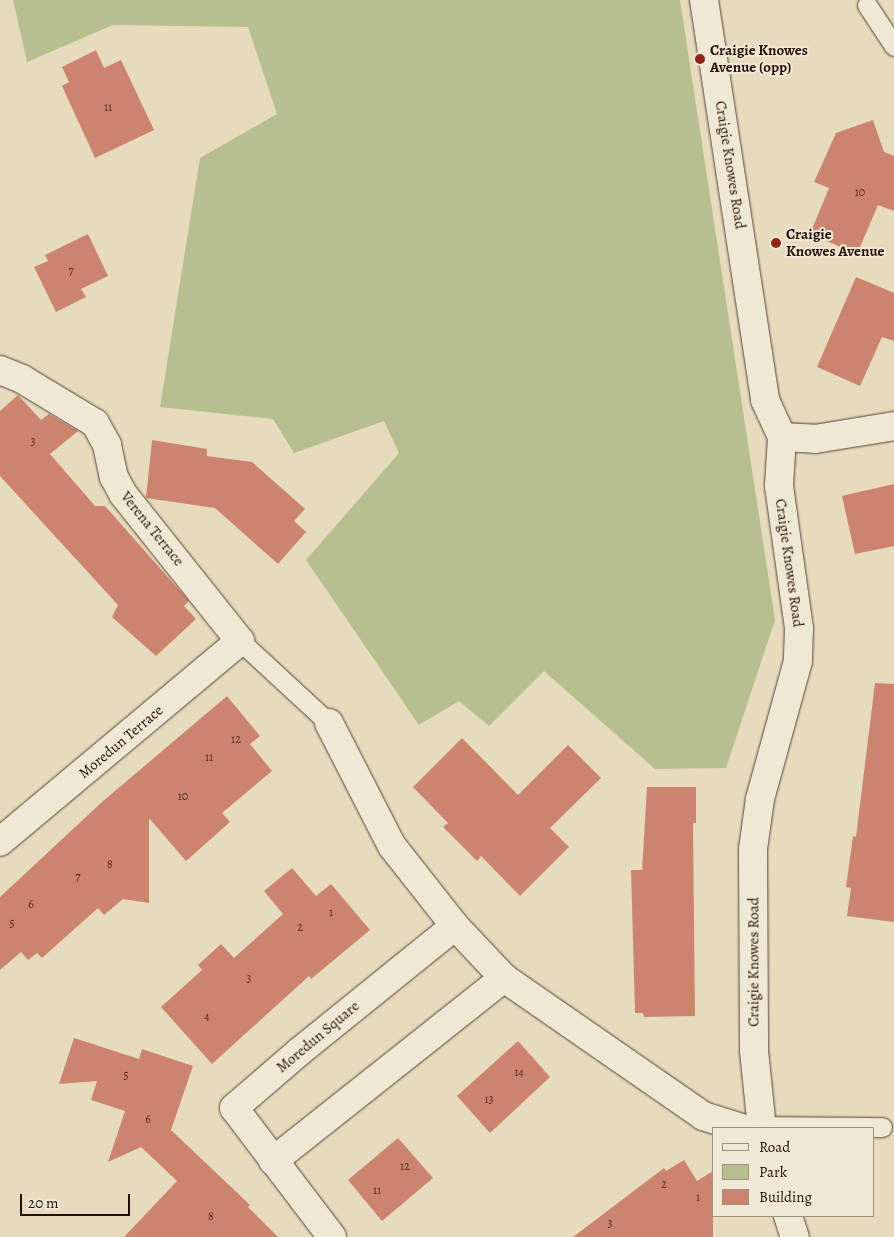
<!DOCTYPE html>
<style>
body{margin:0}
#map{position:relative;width:894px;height:1237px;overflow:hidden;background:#e6dbbd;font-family:Alegreya,serif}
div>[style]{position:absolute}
.green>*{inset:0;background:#b8bf8f}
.building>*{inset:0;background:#cd846f}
.roads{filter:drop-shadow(0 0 1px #564234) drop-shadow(0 0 1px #564234)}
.service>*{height:19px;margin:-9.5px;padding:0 9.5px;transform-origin:9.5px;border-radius:9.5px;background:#efe8d4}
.minor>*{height:28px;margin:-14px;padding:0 14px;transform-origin:14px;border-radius:14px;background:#efe8d4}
.dots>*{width:14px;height:14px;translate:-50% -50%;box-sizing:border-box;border:2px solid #efe8d4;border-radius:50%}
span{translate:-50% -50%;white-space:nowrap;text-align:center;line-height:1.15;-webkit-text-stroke:4px #efe8d4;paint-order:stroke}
.number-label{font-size:12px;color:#502c20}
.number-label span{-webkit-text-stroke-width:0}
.poi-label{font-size:15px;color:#260f06;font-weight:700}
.left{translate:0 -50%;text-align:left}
.street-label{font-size:15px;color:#260f06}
.legend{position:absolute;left:712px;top:1127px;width:162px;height:90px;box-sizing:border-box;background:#efe8d4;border:1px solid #9f9182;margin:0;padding:6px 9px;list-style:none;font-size:15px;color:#260f06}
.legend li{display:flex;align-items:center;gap:10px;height:25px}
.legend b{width:25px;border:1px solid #9f9182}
.scale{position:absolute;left:20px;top:1194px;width:110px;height:22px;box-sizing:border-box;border:2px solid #260f06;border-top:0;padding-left:6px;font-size:15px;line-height:18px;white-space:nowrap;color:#260f06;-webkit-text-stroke:4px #efe8d4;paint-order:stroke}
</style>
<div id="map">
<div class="green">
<div style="clip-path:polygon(13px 0,680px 0,775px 620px,726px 768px,655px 769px,544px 671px,489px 726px,459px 701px,419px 725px,306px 560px,399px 453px,384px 421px,294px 453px,273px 419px,160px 407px,200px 158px,277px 114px,248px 27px,113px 25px,27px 62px)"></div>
</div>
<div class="building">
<div style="clip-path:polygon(96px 50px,104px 68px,121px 60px,154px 130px,95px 158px,62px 86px,69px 82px,62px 67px)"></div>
<div style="clip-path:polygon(873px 120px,884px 152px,894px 156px,894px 211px,878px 205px,857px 254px,810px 234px,829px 188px,814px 182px,836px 133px)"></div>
<div style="clip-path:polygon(88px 234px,108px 276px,81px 289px,86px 297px,56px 312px,34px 267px,48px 261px,45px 255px)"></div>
<div style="clip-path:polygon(856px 277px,894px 293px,894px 341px,882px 337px,860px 386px,817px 367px)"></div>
<div style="clip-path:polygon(18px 395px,41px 420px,49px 414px,78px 431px,50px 454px,95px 506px,105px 506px,189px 601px,184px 606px,196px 619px,156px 656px,112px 617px,118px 605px,0 476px,0 411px)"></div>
<div style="clip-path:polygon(152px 440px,207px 449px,207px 456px,252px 462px,305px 509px,294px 521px,306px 532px,278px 564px,215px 508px,146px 498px)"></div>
<div style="clip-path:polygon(894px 484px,894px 546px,855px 554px,842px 496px)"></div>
<div style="clip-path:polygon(875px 683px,894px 684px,894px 922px,847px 916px,851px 888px,846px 887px,853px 836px,856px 837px)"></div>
<div style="clip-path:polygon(227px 696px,260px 736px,250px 744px,272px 771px,222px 813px,230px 822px,186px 861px,149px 818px,149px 903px,123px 899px,104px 915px,98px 908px,42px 958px,37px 953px,28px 960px,21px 952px,0 970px,0 897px,102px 802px)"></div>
<div style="clip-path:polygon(462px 738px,518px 795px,568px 745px,601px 778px,550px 828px,569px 847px,520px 896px,481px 856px,477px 861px,443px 827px,448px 823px,413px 787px)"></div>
<div style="clip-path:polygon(647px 787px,696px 787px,696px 823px,693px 823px,695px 1016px,644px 1017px,643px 1013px,635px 1013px,631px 870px,642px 870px)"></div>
<div style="clip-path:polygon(292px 868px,316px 896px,331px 884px,370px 930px,311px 979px,309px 976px,212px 1064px,161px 1007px,202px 970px,198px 965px,221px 944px,234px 958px,283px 914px,264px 891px)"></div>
<div style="clip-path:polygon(74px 1038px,139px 1059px,142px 1049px,193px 1066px,171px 1130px,250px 1205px,248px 1207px,278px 1237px,124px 1237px,177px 1181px,141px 1147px,108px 1162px,125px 1111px,91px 1100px,97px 1081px,59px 1084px)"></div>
<div style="clip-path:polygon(518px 1041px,550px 1077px,490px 1133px,457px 1096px)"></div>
<div style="clip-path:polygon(398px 1138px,433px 1178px,382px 1221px,348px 1180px)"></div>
<div style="clip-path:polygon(684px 1160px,697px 1181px,713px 1171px,713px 1237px,573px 1237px,664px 1168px,666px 1171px)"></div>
</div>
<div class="roads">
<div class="service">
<div style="left:867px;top:5px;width:49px;rotate:56.6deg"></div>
<div style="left:240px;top:641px;width:121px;rotate:42.7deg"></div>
<div style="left:761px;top:1126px;width:121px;rotate:0.5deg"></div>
</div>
<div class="minor">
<div style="left:704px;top:0;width:405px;rotate:81.3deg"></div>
<div style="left:765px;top:400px;width:41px;rotate:65.3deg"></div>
<div style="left:782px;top:437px;width:49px;rotate:93.5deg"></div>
<div style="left:779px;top:486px;width:143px;rotate:82deg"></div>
<div style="left:799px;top:628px;width:33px;rotate:92deg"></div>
<div style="left:798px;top:661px;width:143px;rotate:105.4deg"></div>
<div style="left:760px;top:799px;width:50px;rotate:98deg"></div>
<div style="left:753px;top:849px;width:202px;rotate:89.7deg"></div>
<div style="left:754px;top:1051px;width:77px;rotate:84.1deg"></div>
<div style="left:0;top:370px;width:24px;rotate:22deg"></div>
<div style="left:22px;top:379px;width:85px;rotate:31.1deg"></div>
<div style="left:95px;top:423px;width:25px;rotate:61deg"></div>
<div style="left:107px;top:445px;width:33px;rotate:78deg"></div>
<div style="left:114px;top:477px;width:19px;rotate:62deg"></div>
<div style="left:123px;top:494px;width:188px;rotate:51.5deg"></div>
<div style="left:240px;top:641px;width:313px;rotate:140.1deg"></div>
<div style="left:782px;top:437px;width:33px;rotate:3deg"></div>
<div style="left:815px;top:439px;width:80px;rotate:-9.3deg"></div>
<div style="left:329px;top:723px;width:138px;rotate:62.9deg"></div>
<div style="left:392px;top:846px;width:102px;rotate:51.8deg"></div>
<div style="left:455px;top:926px;width:71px;rotate:46.7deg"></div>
<div style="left:504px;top:978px;width:242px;rotate:34.7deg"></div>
<div style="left:703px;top:1116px;width:41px;rotate:17.1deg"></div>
<div style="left:273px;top:1161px;width:295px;rotate:-38.4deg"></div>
<div style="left:788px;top:1216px;width:22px;rotate:72deg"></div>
<div style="left:332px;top:1237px;width:162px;rotate:-127.2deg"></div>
<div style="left:234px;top:1108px;width:87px;rotate:-40.8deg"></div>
<div style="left:300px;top:1051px;width:199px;rotate:-38.9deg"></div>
</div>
</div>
<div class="dots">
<div style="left:700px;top:59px;background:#8f2418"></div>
<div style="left:776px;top:243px;background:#8f2418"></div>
</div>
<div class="number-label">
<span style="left:108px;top:108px">11</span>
<span style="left:860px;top:193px">10</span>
<span style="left:71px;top:271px">7</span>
<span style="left:33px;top:442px">3</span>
<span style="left:236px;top:740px">12</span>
<span style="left:209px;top:758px">11</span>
<span style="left:183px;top:797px">10</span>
<span style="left:110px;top:865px">8</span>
<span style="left:78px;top:877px">7</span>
<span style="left:31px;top:905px">6</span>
<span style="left:331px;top:913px">1</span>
<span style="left:12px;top:924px">5</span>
<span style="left:300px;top:928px">2</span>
<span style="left:249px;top:979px">3</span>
<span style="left:207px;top:1017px">4</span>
<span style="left:519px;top:1073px">14</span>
<span style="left:126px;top:1076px">5</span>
<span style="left:489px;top:1100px">13</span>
<span style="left:148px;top:1120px">6</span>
<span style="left:405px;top:1167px">12</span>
<span style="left:664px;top:1185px">2</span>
<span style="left:377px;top:1191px">11</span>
<span style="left:698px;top:1198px">1</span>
<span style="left:211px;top:1217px">8</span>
<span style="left:610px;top:1224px">3</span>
</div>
<div class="poi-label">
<span class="left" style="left:710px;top:59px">Craigie Knowes<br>Avenue (opp)</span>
<span class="left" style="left:786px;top:243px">Craigie<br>Knowes Avenue</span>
</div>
<div class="street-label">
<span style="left:730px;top:165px;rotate:81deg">Craigie Knowes Road</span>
<span style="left:152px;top:529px;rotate:51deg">Verena Terrace</span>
<span style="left:789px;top:563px;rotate:82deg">Craigie Knowes Road</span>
<span style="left:121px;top:742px;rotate:-40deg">Moredun Terrace</span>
<span style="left:754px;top:962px;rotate:-90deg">Craigie Knowes Road</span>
<span style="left:318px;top:1037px;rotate:-40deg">Moredun Square</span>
</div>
<ul class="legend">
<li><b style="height:6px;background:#efe8d4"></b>Road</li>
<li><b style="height:14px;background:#b8bf8f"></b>Park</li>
<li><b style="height:14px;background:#cd846f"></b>Building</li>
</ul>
<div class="scale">20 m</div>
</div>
